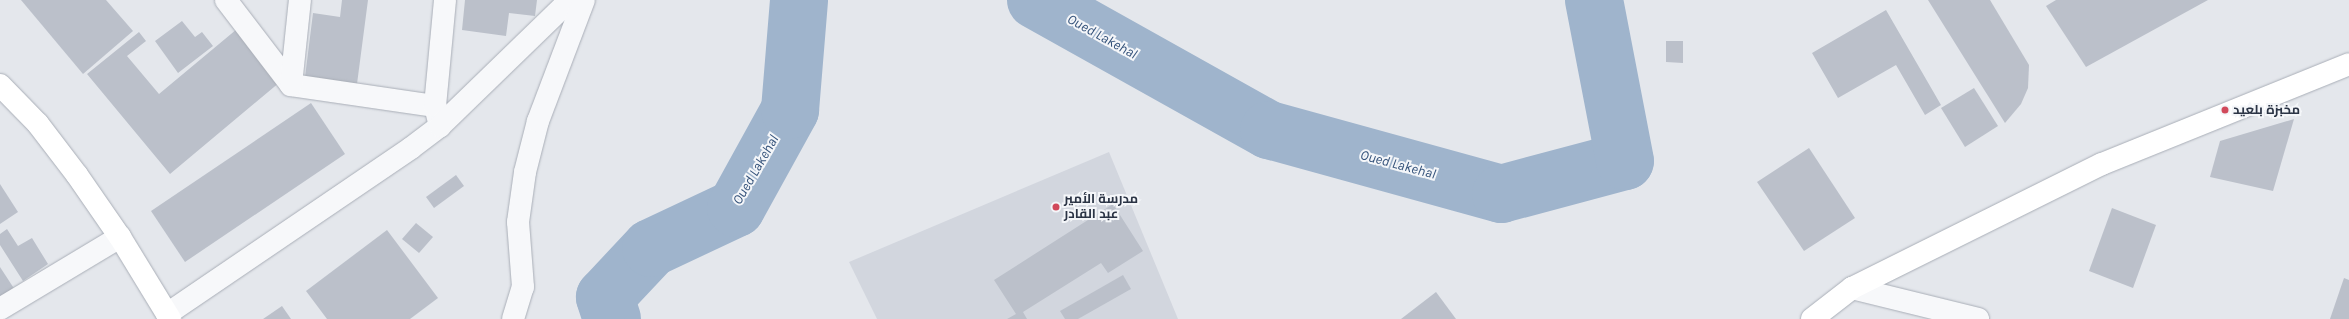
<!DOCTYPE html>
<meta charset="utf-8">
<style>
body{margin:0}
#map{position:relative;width:2349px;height:319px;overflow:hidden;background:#e4e7ec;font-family:Karla,Cairo,sans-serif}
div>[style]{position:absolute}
.built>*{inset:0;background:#d2d6de}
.river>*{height:58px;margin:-29px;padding:0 29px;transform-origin:29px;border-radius:29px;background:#9fb4cc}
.building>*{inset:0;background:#bbc0ca}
.roads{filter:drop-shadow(0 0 1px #a9aeb7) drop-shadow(0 0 1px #a9aeb7)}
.street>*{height:22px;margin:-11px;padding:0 11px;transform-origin:11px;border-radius:11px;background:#f7f8fa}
.secondary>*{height:22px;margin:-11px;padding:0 11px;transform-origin:11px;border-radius:11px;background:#fff}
.dots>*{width:11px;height:11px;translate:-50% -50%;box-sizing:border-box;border:2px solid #f4f6f9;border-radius:50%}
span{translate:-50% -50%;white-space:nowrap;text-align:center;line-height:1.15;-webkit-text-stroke:4px #f4f6f9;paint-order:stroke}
.poi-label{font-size:13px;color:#2b3445;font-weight:700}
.left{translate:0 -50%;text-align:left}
.water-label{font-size:14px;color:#34527a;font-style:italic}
</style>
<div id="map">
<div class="built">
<div style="clip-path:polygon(1109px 152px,1178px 319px,877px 319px,849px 262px)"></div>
</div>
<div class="river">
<div style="left:1036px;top:0;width:267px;rotate:29.2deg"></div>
<div style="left:1269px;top:130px;width:241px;rotate:15.4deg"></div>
<div style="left:1501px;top:194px;width:128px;rotate:-14.9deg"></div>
<div style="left:1625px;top:161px;width:164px;rotate:-100.9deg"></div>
<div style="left:612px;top:319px;width:23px;rotate:-108deg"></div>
<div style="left:605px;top:297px;width:67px;rotate:-46.8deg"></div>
<div style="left:651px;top:248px;width:94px;rotate:-25.2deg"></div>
<div style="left:736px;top:208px;width:112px;rotate:-61.1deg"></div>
<div style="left:790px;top:110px;width:110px;rotate:-85.3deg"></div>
</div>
<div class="building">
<div style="clip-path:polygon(21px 0,106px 0,133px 31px,83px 74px)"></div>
<div style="clip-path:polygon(342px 0,368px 0,357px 84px,305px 77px,313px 13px,340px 17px)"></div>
<div style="clip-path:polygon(465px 0,537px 0,535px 16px,509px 13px,506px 36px,462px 30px)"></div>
<div style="clip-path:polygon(1928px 0,1990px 0,2029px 65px,2028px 88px,2021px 104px,2005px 123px)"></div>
<div style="clip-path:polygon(2056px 0,2208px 0,2086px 67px,2046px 6px)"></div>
<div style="clip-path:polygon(1886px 10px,1941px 105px,1925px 115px,1896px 65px,1838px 98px,1812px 53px)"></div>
<div style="clip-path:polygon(182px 21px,195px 37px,202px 32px,213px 46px,178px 73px,155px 41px)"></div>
<div style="clip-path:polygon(237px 29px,280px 82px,170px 174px,87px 74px,139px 32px,146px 41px,127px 56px,159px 94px)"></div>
<div style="clip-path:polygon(1666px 41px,1683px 41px,1683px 63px,1666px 62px)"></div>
<div style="clip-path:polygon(1974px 88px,1998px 126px,1965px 147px,1941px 108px)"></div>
<div style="clip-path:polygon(311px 103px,345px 154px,185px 262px,151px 211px)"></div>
<div style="clip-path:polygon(2294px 119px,2273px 191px,2210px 177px,2220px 141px)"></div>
<div style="clip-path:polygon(1809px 148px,1855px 218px,1804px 251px,1757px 182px)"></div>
<div style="clip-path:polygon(456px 175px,464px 186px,434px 208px,426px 197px)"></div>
<div style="clip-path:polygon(0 184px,18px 212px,0 224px)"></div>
<div style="clip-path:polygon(1113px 204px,1143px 251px,1108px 273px,1101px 263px,1023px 312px,1027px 319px,1007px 319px,1016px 314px,994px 280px)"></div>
<div style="clip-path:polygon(2112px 208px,2156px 225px,2133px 288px,2089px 271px)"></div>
<div style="clip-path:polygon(416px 223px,433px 237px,419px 253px,402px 239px)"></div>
<div style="clip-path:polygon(7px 229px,18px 246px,32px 238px,48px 264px,23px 281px,0 245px,0 234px)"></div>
<div style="clip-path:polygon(387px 230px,438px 298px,410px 319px,327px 319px,306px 291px)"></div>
<div style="clip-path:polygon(0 267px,17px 293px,0 304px)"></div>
<div style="clip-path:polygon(1123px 275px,1131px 289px,1078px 319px,1065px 319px,1060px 311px)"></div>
<div style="clip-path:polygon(2344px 278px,2349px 280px,2349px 319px,2330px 319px)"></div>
<div style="clip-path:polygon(1436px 292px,1456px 319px,1401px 319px)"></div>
<div style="clip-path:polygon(282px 306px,291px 319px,263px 319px)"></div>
</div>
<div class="roads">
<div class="street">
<div style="left:226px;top:0;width:107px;rotate:52.6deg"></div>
<div style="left:291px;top:85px;width:146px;rotate:8.3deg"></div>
<div style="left:435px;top:106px;width:21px;rotate:76deg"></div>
<div style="left:291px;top:85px;width:85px;rotate:-84deg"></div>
<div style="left:435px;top:106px;width:106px;rotate:-84.6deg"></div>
<div style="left:1852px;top:288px;width:130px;rotate:13.8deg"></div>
<div style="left:0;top:309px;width:140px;rotate:-31deg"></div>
<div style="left:167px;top:314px;width:295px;rotate:-34.2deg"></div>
<div style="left:411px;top:148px;width:36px;rotate:-37deg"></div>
<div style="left:440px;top:126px;width:181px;rotate:-44.1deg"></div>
<div style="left:513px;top:319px;width:34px;rotate:-73deg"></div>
<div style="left:523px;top:287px;width:65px;rotate:-94.4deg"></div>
<div style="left:518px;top:222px;width:50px;rotate:-82deg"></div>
<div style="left:525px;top:172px;width:53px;rotate:-75.7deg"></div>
<div style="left:538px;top:121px;width:129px;rotate:-69.2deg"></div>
</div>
<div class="secondary">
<div style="left:0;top:85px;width:54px;rotate:45.7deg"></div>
<div style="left:38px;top:124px;width:64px;rotate:52.6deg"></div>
<div style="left:77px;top:175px;width:75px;rotate:55.3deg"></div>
<div style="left:120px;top:237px;width:96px;rotate:58.6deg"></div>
<div style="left:1812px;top:319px;width:51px;rotate:-37.8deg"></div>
<div style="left:1852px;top:288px;width:279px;rotate:-26.4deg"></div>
<div style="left:2102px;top:164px;width:266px;rotate:-22deg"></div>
</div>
</div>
<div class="dots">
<div style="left:2225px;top:110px;background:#d1495b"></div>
<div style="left:1056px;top:207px;background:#d1495b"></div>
</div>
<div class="poi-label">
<span class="left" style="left:2233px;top:110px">مخبزة بلعيد</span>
<span class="left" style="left:1064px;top:207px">مدرسة الأمير<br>عبد القادر</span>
</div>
<div class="water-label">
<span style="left:1102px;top:37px;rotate:29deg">Oued Lakehal</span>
<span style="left:1398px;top:165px;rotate:15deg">Oued Lakehal</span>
<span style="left:756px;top:170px;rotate:-60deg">Oued Lakehal</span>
</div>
</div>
